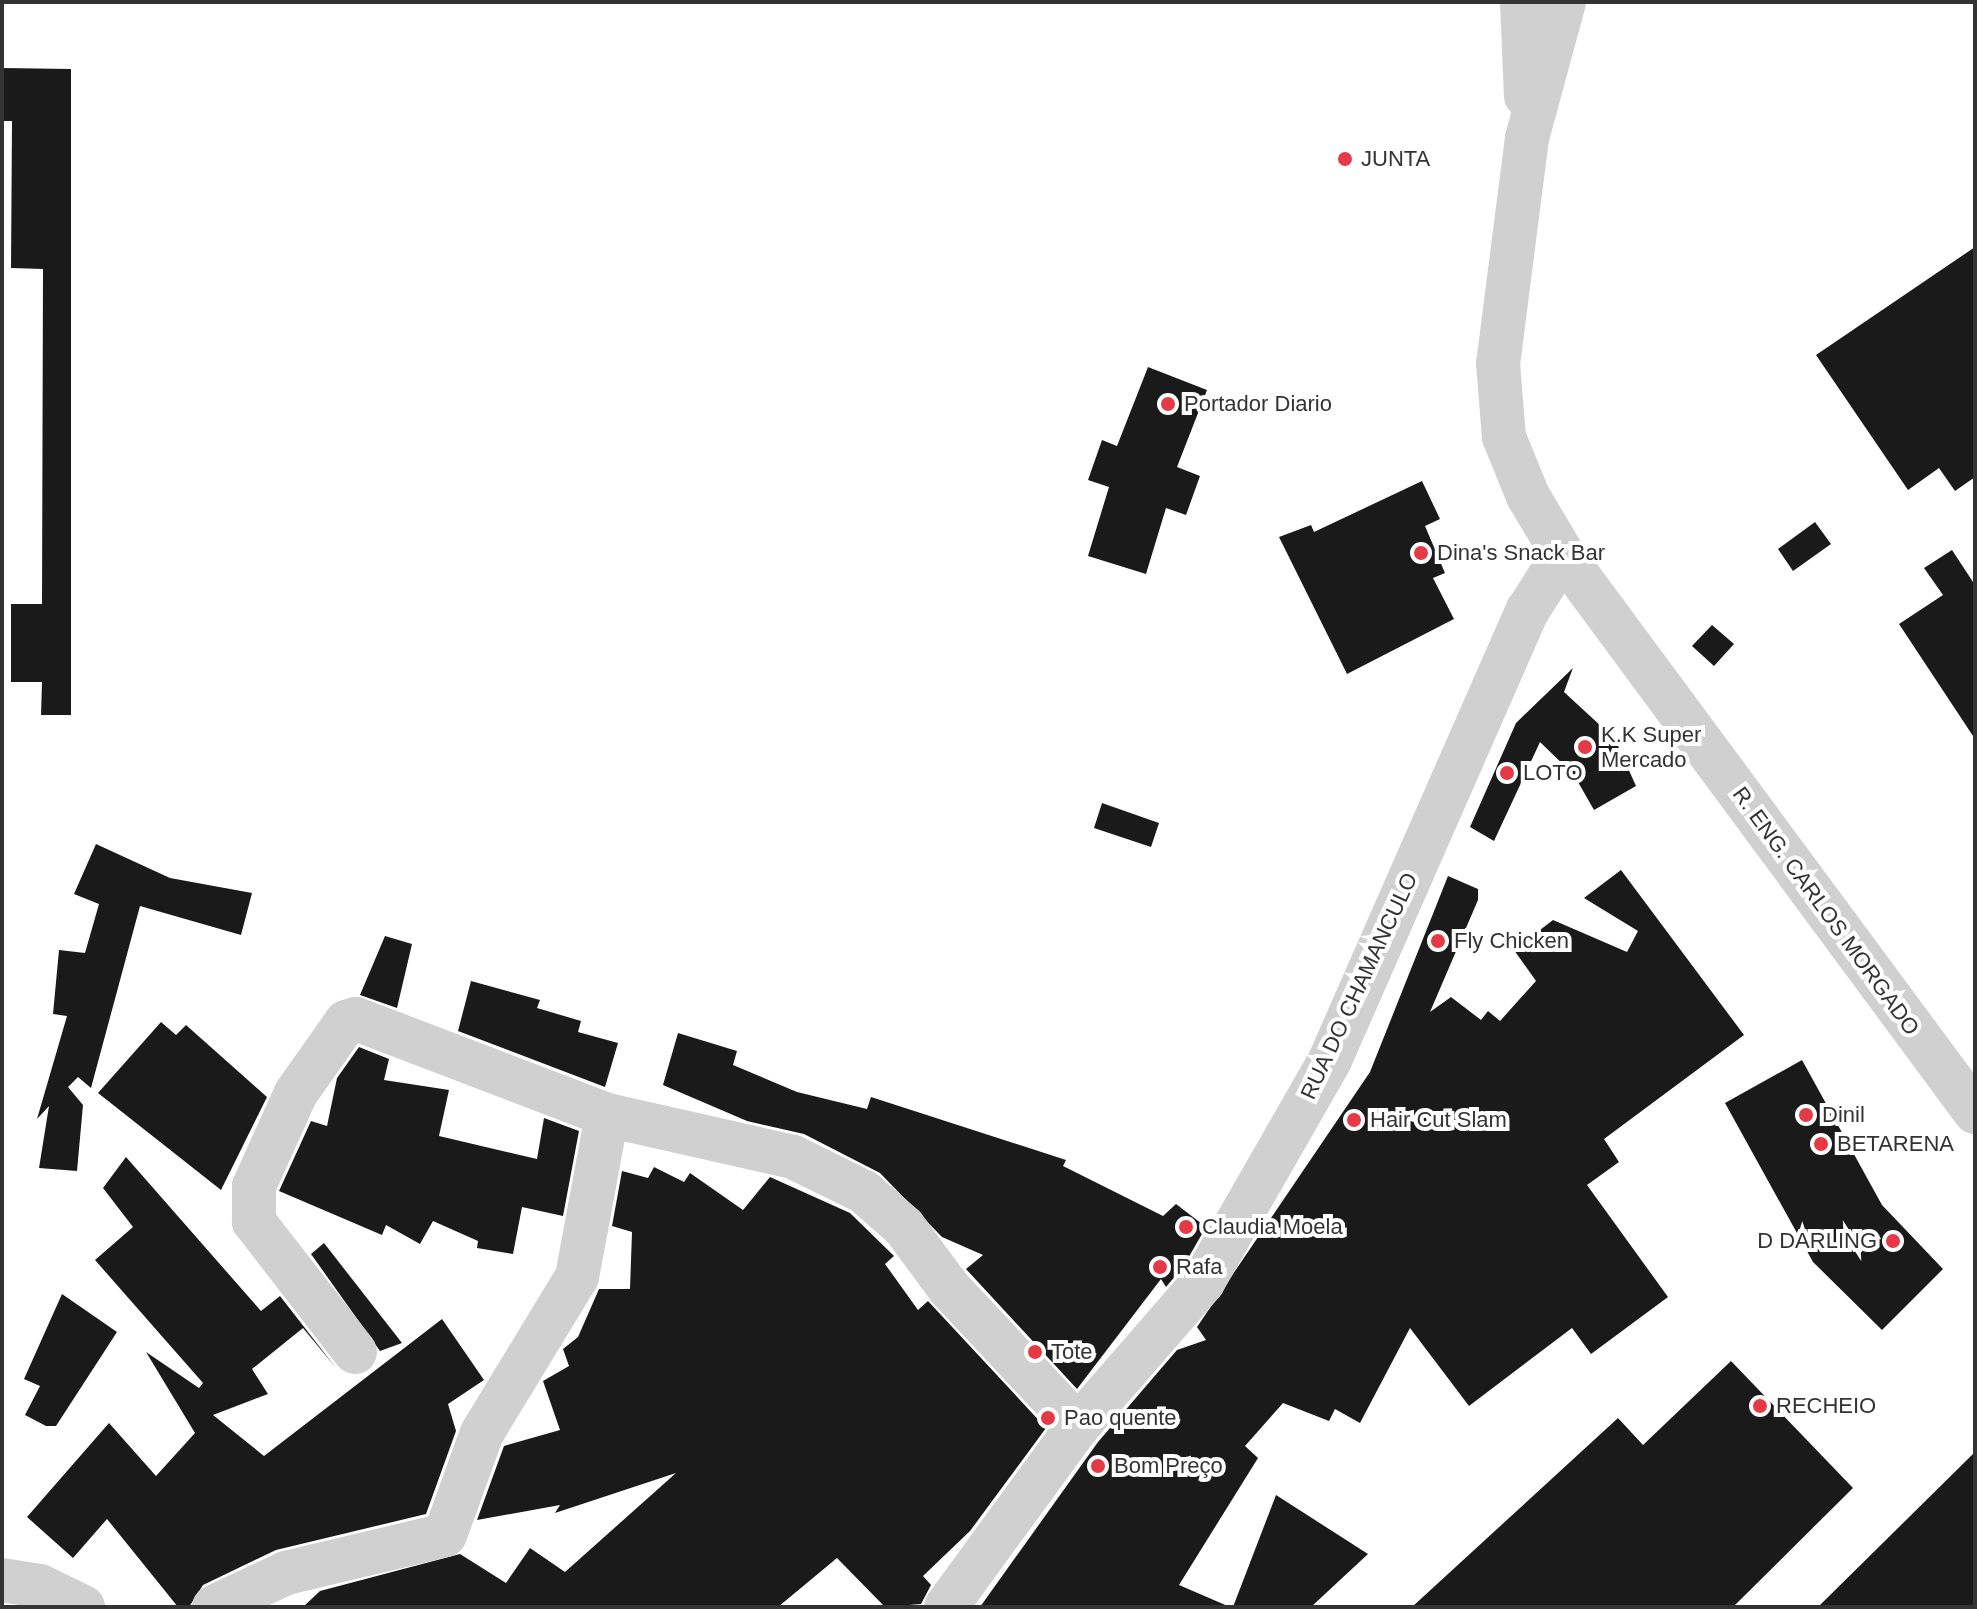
<!DOCTYPE html>
<meta charset="utf-8">
<style>
body{margin:0}
#map{position:relative;width:1977px;height:1609px;overflow:hidden;background:#fff;font-family:Helvetica,sans-serif}
div>[style]{position:absolute}
.building>*{inset:0;background:#1a1a1a}
.minor>*{height:44px;margin:-22px;padding:0 22px;transform-origin:22px;border-radius:22px;background:#d0d0d0}
.dots>*{width:22px;height:22px;translate:-50% -50%;box-sizing:border-box;border:4px solid #fff;border-radius:50%}
span{translate:-50% -50%;white-space:nowrap;text-align:center;line-height:1.15;-webkit-text-stroke:8px #fff;paint-order:stroke}
.poi-label{font-size:22px;color:#333}
.left{translate:0 -50%;text-align:left}
.right{translate:-100% -50%;text-align:right}
.street-label{font-size:22px;color:#333}
.frame{position:absolute;inset:0;border:4px solid #333;pointer-events:none}
</style>
<div id="map">
<div class="building">
<div style="clip-path:polygon(2px 68px,71px 69px,71px 715px,41px 715px,42px 682px,11px 682px,11px 604px,42px 604px,43px 269px,11px 268px,12px 121px,2px 121px)"></div>
<div style="clip-path:polygon(1975px 247px,1975px 477px,1955px 491px,1939px 468px,1908px 490px,1816px 355px)"></div>
<div style="clip-path:polygon(1148px 367px,1207px 390px,1177px 467px,1200px 476px,1186px 515px,1166px 508px,1146px 574px,1088px 556px,1109px 487px,1088px 480px,1102px 440px,1117px 446px)"></div>
<div style="clip-path:polygon(1422px 481px,1440px 519px,1425px 526px,1445px 573px,1433px 578px,1454px 619px,1347px 674px,1279px 537px,1311px 525px,1314px 532px)"></div>
<div style="clip-path:polygon(1815px 522px,1831px 544px,1793px 571px,1778px 549px)"></div>
<div style="clip-path:polygon(1952px 550px,1975px 585px,1975px 739px,1899px 624px,1943px 595px,1924px 568px)"></div>
<div style="clip-path:polygon(1712px 625px,1734px 644px,1714px 666px,1692px 646px)"></div>
<div style="clip-path:polygon(1573px 668px,1564px 692px,1615px 739px,1636px 786px,1594px 810px,1574px 775px,1540px 742px,1494px 841px,1470px 827px,1516px 723px)"></div>
<div style="clip-path:polygon(1102px 803px,1159px 823px,1151px 847px,1094px 828px)"></div>
<div style="clip-path:polygon(96px 844px,170px 878px,252px 893px,241px 935px,140px 906px,91px 1088px,78px 1077px,68px 1087px,83px 1105px,77px 1171px,39px 1168px,49px 1106px,37px 1119px,67px 1016px,53px 1014px,59px 950px,85px 953px,99px 904px,74px 894px)"></div>
<div style="clip-path:polygon(1621px 870px,1744px 1035px,1604px 1139px,1619px 1162px,1587px 1185px,1668px 1297px,1591px 1354px,1572px 1328px,1469px 1406px,1410px 1328px,1360px 1423px,1335px 1409px,1329px 1421px,1283px 1403px,1245px 1446px,1258px 1458px,1179px 1585px,1230px 1607px,980px 1607px,1098px 1442px,1177px 1350px,1206px 1340px,1197px 1327px,1370px 1072px,1448px 876px,1478px 889px,1478px 900px,1430px 1012px,1451px 997px,1481px 1020px,1488px 1011px,1500px 1021px,1536px 981px,1514px 950px,1553px 920px,1627px 952px,1638px 931px,1584px 898px)"></div>
<div style="clip-path:polygon(385px 936px,412px 944px,397px 1008px,360px 995px)"></div>
<div style="clip-path:polygon(471px 981px,540px 1000px,537px 1008px,581px 1021px,578px 1032px,618px 1043px,605px 1087px,458px 1031px)"></div>
<div style="clip-path:polygon(161px 1022px,176px 1035px,186px 1025px,267px 1097px,221px 1190px,98px 1093px)"></div>
<div style="clip-path:polygon(678px 1033px,737px 1051px,733px 1065px,797px 1092px,867px 1109px,871px 1097px,1066px 1160px,1063px 1166px,1163px 1216px,1176px 1204px,1206px 1227px,1183px 1267px,1166px 1287px,1161px 1279px,1077px 1389px,966px 1269px,983px 1255px,942px 1237px,880px 1173px,804px 1134px,747px 1121px,663px 1085px)"></div>
<div style="clip-path:polygon(359px 1047px,389px 1059px,384px 1080px,449px 1090px,439px 1136px,537px 1159px,544px 1118px,579px 1131px,563px 1216px,522px 1207px,513px 1254px,477px 1248px,478px 1241px,433px 1221px,420px 1244px,386px 1225px,382px 1235px,279px 1191px,311px 1121px,327px 1126px,337px 1078px)"></div>
<div style="clip-path:polygon(1802px 1060px,1882px 1205px,1943px 1269px,1882px 1330px,1813px 1262px,1725px 1103px)"></div>
<div style="clip-path:polygon(126px 1157px,261px 1311px,280px 1296px,336px 1368px,303px 1328px,252px 1369px,268px 1394px,213px 1415px,264px 1456px,442px 1319px,484px 1380px,448px 1404px,456px 1431px,426px 1514px,276px 1550px,203px 1585px,189px 1607px,178px 1607px,107px 1519px,73px 1558px,27px 1517px,109px 1423px,156px 1476px,195px 1433px,146px 1352px,199px 1388px,203px 1383px,95px 1260px,133px 1227px,103px 1188px)"></div>
<div style="clip-path:polygon(654px 1167px,684px 1182px,690px 1173px,743px 1210px,770px 1177px,850px 1213px,894px 1256px,885px 1264px,918px 1310px,928px 1301px,1046px 1428px,970px 1531px,923px 1576px,931px 1585px,921px 1604px,885px 1607px,837px 1558px,778px 1607px,303px 1607px,320px 1591px,460px 1554px,506px 1583px,530px 1548px,565px 1572px,676px 1473px,555px 1513px,560px 1505px,477px 1520px,504px 1446px,560px 1430px,543px 1381px,569px 1366px,563px 1349px,578px 1337px,599px 1289px,630px 1289px,632px 1232px,612px 1226px,622px 1171px,648px 1178px)"></div>
<div style="clip-path:polygon(324px 1243px,402px 1343px,380px 1351px,311px 1254px)"></div>
<div style="clip-path:polygon(62px 1294px,117px 1332px,56px 1426px,46px 1426px,25px 1415px,40px 1386px,24px 1379px)"></div>
<div style="clip-path:polygon(1731px 1361px,1853px 1488px,1733px 1607px,1412px 1607px,1618px 1418px,1643px 1445px)"></div>
<div style="clip-path:polygon(1975px 1452px,1975px 1607px,1818px 1607px)"></div>
<div style="clip-path:polygon(1276px 1495px,1368px 1554px,1311px 1607px,1233px 1607px)"></div>
</div>
<div class="minor">
<div style="left:1522px;top:2px;width:94px;rotate:87.6deg"></div>
<div style="left:1564px;top:2px;width:141px;rotate:105.2deg"></div>
<div style="left:1527px;top:138px;width:227px;rotate:97.3deg"></div>
<div style="left:1498px;top:363px;width:74px;rotate:85.4deg"></div>
<div style="left:1504px;top:437px;width:64px;rotate:67.9deg"></div>
<div style="left:1528px;top:496px;width:69px;rotate:59.3deg"></div>
<div style="left:1563px;top:555px;width:693px;rotate:53.51deg"></div>
<div style="left:355px;top:1352px;width:165px;rotate:-127.8deg"></div>
<div style="left:254px;top:1222px;width:36px;rotate:-90deg"></div>
<div style="left:254px;top:1186px;width:102px;rotate:-65.7deg"></div>
<div style="left:296px;top:1093px;width:87px;rotate:-54.8deg"></div>
<div style="left:346px;top:1022px;width:10px;rotate:-17deg"></div>
<div style="left:356px;top:1019px;width:269px;rotate:20.9deg"></div>
<div style="left:607px;top:1115px;width:191px;rotate:12.7deg"></div>
<div style="left:793px;top:1157px;width:79px;rotate:26.2deg"></div>
<div style="left:864px;top:1192px;width:53px;rotate:41.2deg"></div>
<div style="left:904px;top:1227px;width:76px;rotate:53.6deg"></div>
<div style="left:949px;top:1288px;width:189px;rotate:46.9deg"></div>
<div style="left:1078px;top:1426px;width:224px;rotate:126.1deg"></div>
<div style="left:1078px;top:1426px;width:191px;rotate:-49deg"></div>
<div style="left:1203px;top:1282px;width:256px;rotate:-60.2deg"></div>
<div style="left:1330px;top:1060px;width:492px;rotate:-66.3deg"></div>
<div style="left:1528px;top:610px;width:65px;rotate:-57.5deg"></div>
<div style="left:2px;top:1580px;width:38px;rotate:9deg"></div>
<div style="left:40px;top:1586px;width:48px;rotate:26deg"></div>
<div style="left:214px;top:1607px;width:80px;rotate:-25.3deg"></div>
<div style="left:286px;top:1573px;width:163px;rotate:-13.4deg"></div>
<div style="left:445px;top:1535px;width:109px;rotate:-70.1deg"></div>
<div style="left:482px;top:1433px;width:183px;rotate:-58.7deg"></div>
<div style="left:577px;top:1277px;width:165px;rotate:-79.5deg"></div>
</div>
<div class="dots">
<div style="left:1345px;top:159px;background:#e63946"></div>
<div style="left:1168px;top:404px;background:#e63946"></div>
<div style="left:1421px;top:553px;background:#e63946"></div>
<div style="left:1585px;top:747px;background:#e63946"></div>
<div style="left:1507px;top:773px;background:#e63946"></div>
<div style="left:1438px;top:941px;background:#e63946"></div>
<div style="left:1806px;top:1115px;background:#e63946"></div>
<div style="left:1354px;top:1120px;background:#e63946"></div>
<div style="left:1821px;top:1144px;background:#e63946"></div>
<div style="left:1186px;top:1227px;background:#e63946"></div>
<div style="left:1893px;top:1241px;background:#e63946"></div>
<div style="left:1160px;top:1267px;background:#e63946"></div>
<div style="left:1035px;top:1352px;background:#e63946"></div>
<div style="left:1760px;top:1406px;background:#e63946"></div>
<div style="left:1048px;top:1418px;background:#e63946"></div>
<div style="left:1098px;top:1466px;background:#e63946"></div>
</div>
<div class="poi-label">
<span class="left" style="left:1361px;top:159px">JUNTA</span>
<span class="left" style="left:1184px;top:404px">Portador Diario</span>
<span class="left" style="left:1437px;top:553px">Dina's Snack Bar</span>
<span class="left" style="left:1601px;top:747px">K.K Super<br>Mercado</span>
<span class="left" style="left:1523px;top:773px">LOTO</span>
<span class="left" style="left:1454px;top:941px">Fly Chicken</span>
<span class="left" style="left:1822px;top:1115px">Dinil</span>
<span class="left" style="left:1370px;top:1120px">Hair Cut Slam</span>
<span class="left" style="left:1837px;top:1144px">BETARENA</span>
<span class="left" style="left:1202px;top:1227px">Claudia Moela</span>
<span class="right" style="left:1877px;top:1241px">D DARLING</span>
<span class="left" style="left:1176px;top:1267px">Rafa</span>
<span class="left" style="left:1051px;top:1352px">Tote</span>
<span class="left" style="left:1776px;top:1406px">RECHEIO</span>
<span class="left" style="left:1064px;top:1418px">Pao quente</span>
<span class="left" style="left:1114px;top:1466px">Bom Preço</span>
</div>
<div class="street-label">
<span style="left:1826px;top:911px;rotate:54deg">R. ENG. CARLOS MORGADO</span>
<span style="left:1359px;top:986px;rotate:-65deg">RUA DO CHAMANCULO</span>
</div>
<div class="frame"></div>
</div>
